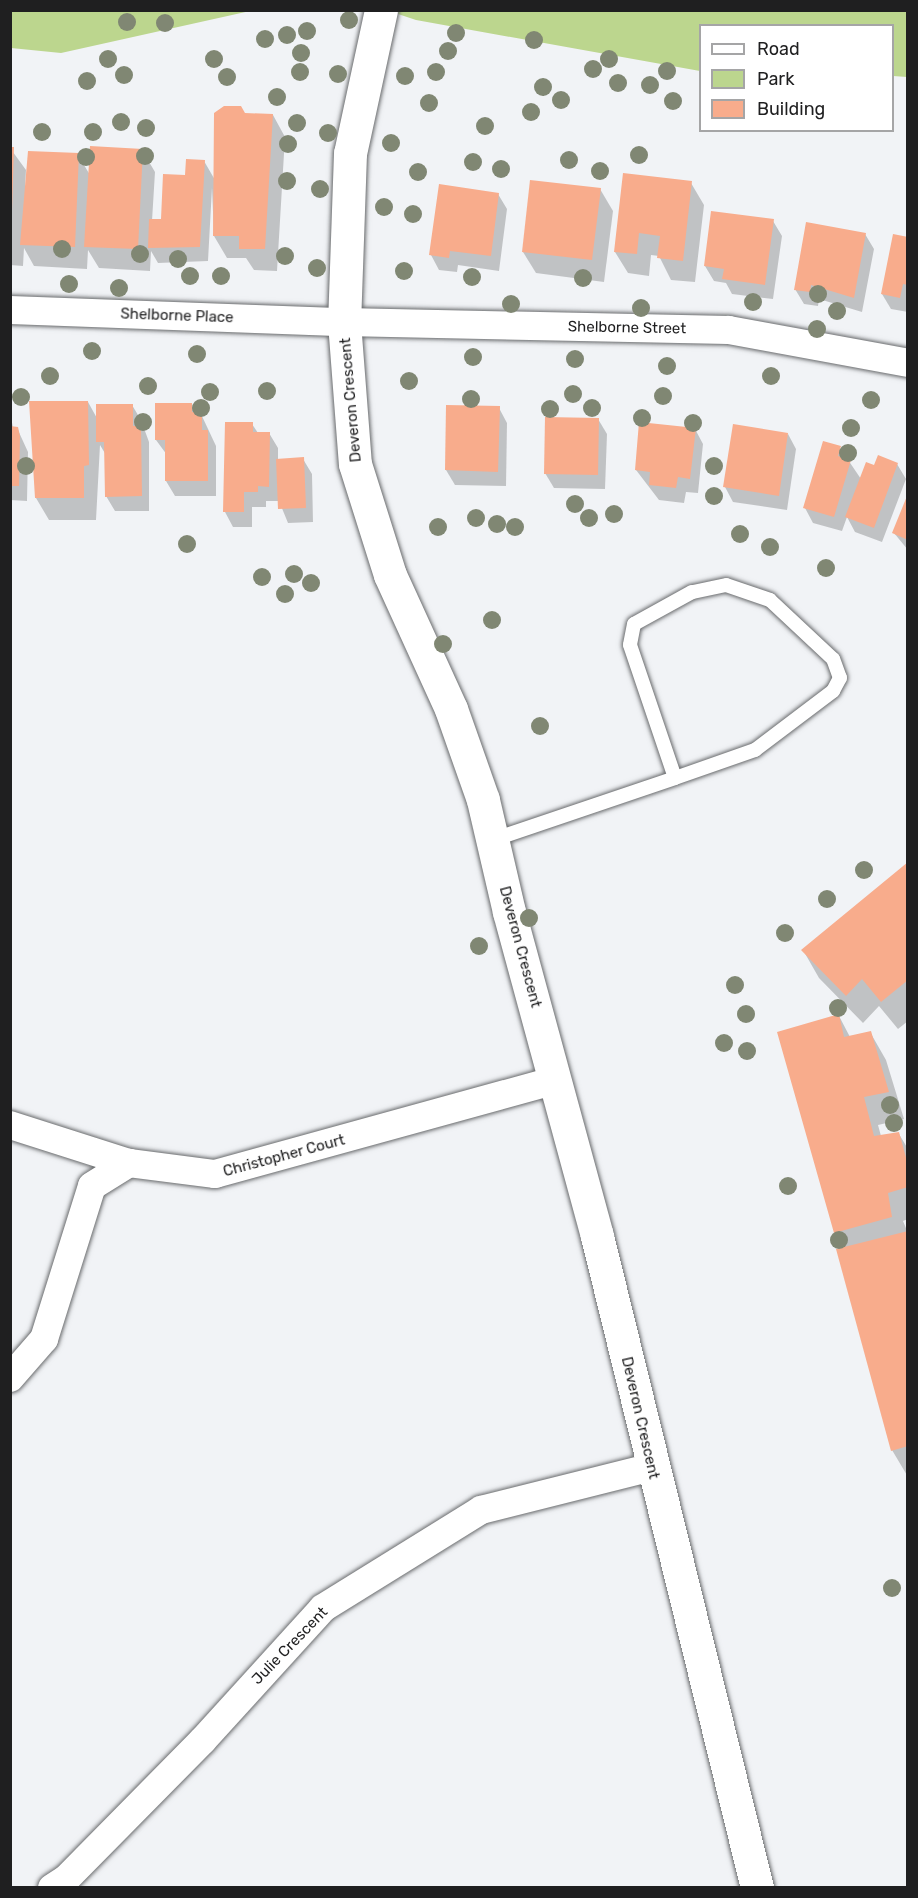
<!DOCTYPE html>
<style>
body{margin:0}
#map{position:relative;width:918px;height:1898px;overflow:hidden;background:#f1f3f6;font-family:Rubik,sans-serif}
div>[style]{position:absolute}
.green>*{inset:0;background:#bcd68e}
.shadow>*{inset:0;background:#0003}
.building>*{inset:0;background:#f8ac8c}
.roads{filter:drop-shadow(0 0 2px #696b6d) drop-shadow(0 0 2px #696b6d)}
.service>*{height:14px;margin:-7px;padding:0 7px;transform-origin:7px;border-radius:7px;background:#fff}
.minor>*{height:28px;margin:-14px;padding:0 14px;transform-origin:14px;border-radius:14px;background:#fff}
.tertiary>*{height:33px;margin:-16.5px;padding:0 16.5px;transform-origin:16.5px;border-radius:16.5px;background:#fff}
.trees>*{width:18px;height:18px;margin:-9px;border-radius:50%;background:#808773}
span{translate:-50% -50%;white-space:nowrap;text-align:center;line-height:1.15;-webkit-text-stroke:4.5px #fff;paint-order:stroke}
.street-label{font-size:15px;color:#1f1f20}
.frame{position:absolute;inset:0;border:12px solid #1f1f20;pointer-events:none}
.legend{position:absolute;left:699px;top:24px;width:195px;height:108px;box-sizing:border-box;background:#fff;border:2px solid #a5a5a6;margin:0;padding:8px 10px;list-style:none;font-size:18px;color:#1f1f20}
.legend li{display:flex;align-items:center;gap:12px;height:30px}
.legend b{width:30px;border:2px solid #a5a5a6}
</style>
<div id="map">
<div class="green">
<div style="clip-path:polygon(399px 10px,907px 11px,907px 77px,893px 76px,892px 26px,700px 26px,700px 71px,416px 20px,398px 14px)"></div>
<div style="clip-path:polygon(10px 11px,11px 10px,250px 11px,61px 53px,11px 48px)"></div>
</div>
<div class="shadow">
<div style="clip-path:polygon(244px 114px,273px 115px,285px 137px,277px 271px,254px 270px,246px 258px,227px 258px,214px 236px,212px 188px,208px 261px,158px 263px,151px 251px,150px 271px,99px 268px,88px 250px,87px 269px,34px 266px,24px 248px,23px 266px,10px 265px,10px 148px,26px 170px,25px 188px,78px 155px,90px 175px,142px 150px,155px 172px,152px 221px,163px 221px,187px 177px,204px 161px,215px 180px)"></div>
<div style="clip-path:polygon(691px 183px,704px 205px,695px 282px,671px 280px,659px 256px,651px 255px,649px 276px,628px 273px,615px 252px)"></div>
<div style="clip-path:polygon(600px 189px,613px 211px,604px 282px,536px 273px,523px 252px)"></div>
<div style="clip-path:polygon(498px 194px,507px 209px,499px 271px,458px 265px,457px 272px,439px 270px,431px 255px)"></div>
<div style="clip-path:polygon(773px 221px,782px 236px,773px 299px,732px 294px,726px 283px,714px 281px,705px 266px)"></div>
<div style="clip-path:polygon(865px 234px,874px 249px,862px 312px,819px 299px,818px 306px,804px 304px,795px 289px)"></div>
<div style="clip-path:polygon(908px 238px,908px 312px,891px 309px,882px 294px)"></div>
<div style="clip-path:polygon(88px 402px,98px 420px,132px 405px,141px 420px,149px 442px,149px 511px,115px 511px,106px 496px,106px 455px,100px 445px,96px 520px,49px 520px,36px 498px)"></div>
<div style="clip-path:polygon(191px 405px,196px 414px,201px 414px,216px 446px,216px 496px,175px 496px,166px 481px,167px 455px,156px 440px)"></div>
<div style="clip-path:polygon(447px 407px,499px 408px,507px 423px,506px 486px,455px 485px,446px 470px)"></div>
<div style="clip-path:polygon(10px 411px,13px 428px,17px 428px,28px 452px,27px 501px,10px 500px)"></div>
<div style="clip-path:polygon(598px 419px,607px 434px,605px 489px,554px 488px,545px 473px)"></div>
<div style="clip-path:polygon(252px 424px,258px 433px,269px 433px,278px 448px,278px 460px,303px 459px,312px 474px,313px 522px,288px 523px,279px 501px,266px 501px,266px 507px,252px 507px,252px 527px,233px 527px,225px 512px)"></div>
<div style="clip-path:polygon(695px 429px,703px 444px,698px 493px,686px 492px,684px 503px,659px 500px,636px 470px)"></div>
<div style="clip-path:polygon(788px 434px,796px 449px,787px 510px,733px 502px,725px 487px)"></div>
<div style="clip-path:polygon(840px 448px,861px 479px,875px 467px,897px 464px,906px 479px,882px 542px,855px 532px,847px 517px,842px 531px,813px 523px,805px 508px)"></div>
<div style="clip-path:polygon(908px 500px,908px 550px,894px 533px)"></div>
<div style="clip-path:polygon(908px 864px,908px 1021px,898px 1029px,879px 1006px,863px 1023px,819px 978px,803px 950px)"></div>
<div style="clip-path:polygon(839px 1016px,850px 1037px,870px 1032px,886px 1060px,904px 1119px,878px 1125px,881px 1136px,899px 1134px,908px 1149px,908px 1219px,903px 1221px,908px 1233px,908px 1477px,892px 1450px,845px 1249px,835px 1232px)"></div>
</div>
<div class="building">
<div style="clip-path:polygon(224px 106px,241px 106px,245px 113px,273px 114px,265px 249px,239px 249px,239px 236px,213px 236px,214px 113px)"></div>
<div style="clip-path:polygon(90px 146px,143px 149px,138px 249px,84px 247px)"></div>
<div style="clip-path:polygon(10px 147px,14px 147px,12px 210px,10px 210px)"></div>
<div style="clip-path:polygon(28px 151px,79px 153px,75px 247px,20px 245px)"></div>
<div style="clip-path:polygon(186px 159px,205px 160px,200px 247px,148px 248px,149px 219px,161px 219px,163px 174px,185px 175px)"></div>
<div style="clip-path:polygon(623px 173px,692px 181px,683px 261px,657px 258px,660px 236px,639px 233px,637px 254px,614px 252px)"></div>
<div style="clip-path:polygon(530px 180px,601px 188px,592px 260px,522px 252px)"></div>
<div style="clip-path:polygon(439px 184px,499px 193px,491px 256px,450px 251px,449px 258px,429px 255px)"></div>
<div style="clip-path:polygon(711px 211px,774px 219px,765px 285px,722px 279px,724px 269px,704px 266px)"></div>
<div style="clip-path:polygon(806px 222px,866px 233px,854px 298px,811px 285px,810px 292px,794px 290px)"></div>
<div style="clip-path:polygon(893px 234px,908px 237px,908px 285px,903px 284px,900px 298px,881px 294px)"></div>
<div style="clip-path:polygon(29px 401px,88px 401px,89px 465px,84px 466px,84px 498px,35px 498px)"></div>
<div style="clip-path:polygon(155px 403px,192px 403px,192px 412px,202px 412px,202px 430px,208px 430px,208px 481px,165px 481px,165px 440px,155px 440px)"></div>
<div style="clip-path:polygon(96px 404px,133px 404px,133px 426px,141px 426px,142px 496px,105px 497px,104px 442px,96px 442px)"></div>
<div style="clip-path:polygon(446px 405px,500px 406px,498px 472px,445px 470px)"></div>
<div style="clip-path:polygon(545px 417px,599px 418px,598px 475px,544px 474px)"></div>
<div style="clip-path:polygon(225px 422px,253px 422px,253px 432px,270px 432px,269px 487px,258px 486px,258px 492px,244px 492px,244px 512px,223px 512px)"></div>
<div style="clip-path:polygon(639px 422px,696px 428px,690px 479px,678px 477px,676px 488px,649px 485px,650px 472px,635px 470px)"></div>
<div style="clip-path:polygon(733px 424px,788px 433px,779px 496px,723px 487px)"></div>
<div style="clip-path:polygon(10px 426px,18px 427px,20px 436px,19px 486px,10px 486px)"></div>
<div style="clip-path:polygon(823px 441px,841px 446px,838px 456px,851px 460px,834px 517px,803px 508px)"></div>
<div style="clip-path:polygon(878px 455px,898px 463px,874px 528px,845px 517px,866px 462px,874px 465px)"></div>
<div style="clip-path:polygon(304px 457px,306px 508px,278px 509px,276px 459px)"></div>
<div style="clip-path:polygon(907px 496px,908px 496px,908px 540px,892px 533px)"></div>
<div style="clip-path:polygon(908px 862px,908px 980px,881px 1002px,862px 979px,846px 996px,801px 950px)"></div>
<div style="clip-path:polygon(839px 1014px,844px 1037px,871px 1031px,889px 1092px,864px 1097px,874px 1136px,899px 1132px,908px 1165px,908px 1187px,888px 1193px,892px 1217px,834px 1233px,777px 1032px)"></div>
<div style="clip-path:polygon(908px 1231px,908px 1446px,891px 1451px,836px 1249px)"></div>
</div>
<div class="roads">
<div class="service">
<div style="left:492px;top:840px;width:193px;rotate:-18.7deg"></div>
<div style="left:675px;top:778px;width:85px;rotate:-19.3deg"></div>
<div style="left:755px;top:750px;width:98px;rotate:-37.1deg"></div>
<div style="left:833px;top:691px;width:15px;rotate:-62deg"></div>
<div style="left:840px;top:678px;width:20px;rotate:-110deg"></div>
<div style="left:833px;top:659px;width:86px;rotate:-136.9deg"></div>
<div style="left:770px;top:600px;width:46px;rotate:-161.2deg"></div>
<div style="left:726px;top:585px;width:35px;rotate:168deg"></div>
<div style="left:692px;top:592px;width:66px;rotate:151.1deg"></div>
<div style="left:634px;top:624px;width:21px;rotate:101deg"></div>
<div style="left:630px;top:645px;width:140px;rotate:71.3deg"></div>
</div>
<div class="minor">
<div style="left:10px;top:310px;width:334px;rotate:2.1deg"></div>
<div style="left:344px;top:322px;width:385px;rotate:1.2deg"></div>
<div style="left:729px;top:330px;width:182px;rotate:10.4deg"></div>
<div style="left:10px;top:1125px;width:125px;rotate:17.7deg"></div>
<div style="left:129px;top:1163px;width:87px;rotate:7.3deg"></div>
<div style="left:215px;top:1174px;width:354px;rotate:-15.4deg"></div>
<div style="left:10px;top:1378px;width:52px;rotate:-48.9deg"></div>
<div style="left:44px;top:1339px;width:160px;rotate:-72.6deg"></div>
<div style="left:92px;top:1186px;width:44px;rotate:-31.9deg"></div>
<div style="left:52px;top:1888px;width:17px;rotate:-33deg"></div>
<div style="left:66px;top:1879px;width:195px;rotate:-45.4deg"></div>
<div style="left:203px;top:1740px;width:178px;rotate:-47.7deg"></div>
<div style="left:323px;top:1608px;width:186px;rotate:-31.8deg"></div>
<div style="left:481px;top:1510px;width:176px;rotate:-14.1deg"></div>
</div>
<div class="tertiary">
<div style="left:381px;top:10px;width:146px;rotate:102.2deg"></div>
<div style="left:350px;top:153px;width:169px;rotate:92deg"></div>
<div style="left:344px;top:322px;width:142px;rotate:85.6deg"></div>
<div style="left:355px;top:464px;width:116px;rotate:72.5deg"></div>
<div style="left:390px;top:575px;width:147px;rotate:65.5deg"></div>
<div style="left:451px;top:709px;width:96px;rotate:70.6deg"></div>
<div style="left:483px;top:800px;width:115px;rotate:76.9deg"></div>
<div style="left:509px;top:912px;width:336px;rotate:74.8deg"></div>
<div style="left:597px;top:1236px;width:671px;rotate:76.21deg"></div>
</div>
</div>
<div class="trees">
<div style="left:349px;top:20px"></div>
<div style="left:127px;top:22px"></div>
<div style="left:165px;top:23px"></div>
<div style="left:307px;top:31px"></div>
<div style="left:456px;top:33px"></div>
<div style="left:287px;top:35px"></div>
<div style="left:265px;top:39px"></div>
<div style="left:534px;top:40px"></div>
<div style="left:448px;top:51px"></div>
<div style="left:301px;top:53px"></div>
<div style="left:108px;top:59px"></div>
<div style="left:214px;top:59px"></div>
<div style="left:609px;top:59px"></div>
<div style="left:593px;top:69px"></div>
<div style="left:667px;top:71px"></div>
<div style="left:300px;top:72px"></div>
<div style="left:436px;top:72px"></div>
<div style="left:338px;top:74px"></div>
<div style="left:124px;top:75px"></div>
<div style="left:405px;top:76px"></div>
<div style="left:227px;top:77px"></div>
<div style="left:87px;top:81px"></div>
<div style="left:618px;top:83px"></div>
<div style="left:650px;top:85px"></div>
<div style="left:543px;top:87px"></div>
<div style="left:277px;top:97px"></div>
<div style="left:561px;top:100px"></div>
<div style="left:673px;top:101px"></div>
<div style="left:429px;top:103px"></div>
<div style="left:531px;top:112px"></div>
<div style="left:121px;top:122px"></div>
<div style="left:297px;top:123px"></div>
<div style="left:485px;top:126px"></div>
<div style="left:146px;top:128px"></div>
<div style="left:42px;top:132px"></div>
<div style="left:93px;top:132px"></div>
<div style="left:328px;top:133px"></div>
<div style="left:391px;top:143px"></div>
<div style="left:288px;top:144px"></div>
<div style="left:639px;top:155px"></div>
<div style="left:145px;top:156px"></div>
<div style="left:86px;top:157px"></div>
<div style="left:569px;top:160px"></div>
<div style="left:473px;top:162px"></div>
<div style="left:501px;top:169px"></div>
<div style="left:600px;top:171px"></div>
<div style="left:418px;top:172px"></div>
<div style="left:287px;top:181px"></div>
<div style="left:320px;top:189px"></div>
<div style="left:384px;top:207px"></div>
<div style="left:413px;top:214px"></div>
<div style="left:62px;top:249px"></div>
<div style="left:140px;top:254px"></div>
<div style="left:285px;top:256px"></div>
<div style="left:178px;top:259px"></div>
<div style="left:317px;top:268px"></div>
<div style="left:404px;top:271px"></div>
<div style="left:190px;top:276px"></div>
<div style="left:221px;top:276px"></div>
<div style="left:472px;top:277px"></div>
<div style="left:583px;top:278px"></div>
<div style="left:69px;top:284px"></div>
<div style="left:119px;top:288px"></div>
<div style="left:818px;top:294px"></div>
<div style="left:753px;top:302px"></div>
<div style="left:511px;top:304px"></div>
<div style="left:641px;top:308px"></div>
<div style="left:837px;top:311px"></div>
<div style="left:817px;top:329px"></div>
<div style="left:92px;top:351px"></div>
<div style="left:197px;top:354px"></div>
<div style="left:473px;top:357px"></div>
<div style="left:575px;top:359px"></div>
<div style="left:667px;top:366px"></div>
<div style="left:50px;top:376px"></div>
<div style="left:771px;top:376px"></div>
<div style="left:409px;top:381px"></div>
<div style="left:148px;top:386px"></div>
<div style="left:267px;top:391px"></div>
<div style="left:210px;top:392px"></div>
<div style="left:573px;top:394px"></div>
<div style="left:663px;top:396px"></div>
<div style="left:21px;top:397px"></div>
<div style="left:471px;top:399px"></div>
<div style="left:871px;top:400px"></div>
<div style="left:201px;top:408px"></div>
<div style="left:592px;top:408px"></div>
<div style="left:550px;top:409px"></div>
<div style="left:642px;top:418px"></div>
<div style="left:143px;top:422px"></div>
<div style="left:693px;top:423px"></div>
<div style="left:851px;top:428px"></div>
<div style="left:848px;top:453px"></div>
<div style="left:26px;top:466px"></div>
<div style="left:714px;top:466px"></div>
<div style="left:714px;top:496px"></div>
<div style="left:575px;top:504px"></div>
<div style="left:614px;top:514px"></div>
<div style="left:476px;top:518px"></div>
<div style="left:589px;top:518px"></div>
<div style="left:497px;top:524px"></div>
<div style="left:438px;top:527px"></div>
<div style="left:515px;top:527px"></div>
<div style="left:740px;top:534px"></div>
<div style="left:187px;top:544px"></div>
<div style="left:770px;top:547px"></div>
<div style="left:826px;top:568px"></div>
<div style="left:294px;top:574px"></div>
<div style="left:262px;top:577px"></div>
<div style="left:311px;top:583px"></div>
<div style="left:285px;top:594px"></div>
<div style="left:492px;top:620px"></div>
<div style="left:443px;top:644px"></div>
<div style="left:540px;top:726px"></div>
<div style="left:864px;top:870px"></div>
<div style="left:827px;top:899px"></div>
<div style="left:529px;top:918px"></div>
<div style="left:785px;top:933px"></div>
<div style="left:479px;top:946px"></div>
<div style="left:735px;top:985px"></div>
<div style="left:838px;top:1008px"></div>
<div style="left:746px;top:1014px"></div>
<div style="left:724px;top:1043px"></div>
<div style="left:747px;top:1051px"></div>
<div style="left:890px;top:1105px"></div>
<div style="left:894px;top:1123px"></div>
<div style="left:788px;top:1186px"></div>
<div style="left:839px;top:1240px"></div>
<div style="left:892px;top:1588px"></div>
</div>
<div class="street-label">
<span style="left:177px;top:316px;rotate:2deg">Shelborne Place</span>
<span style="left:627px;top:328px;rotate:1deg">Shelborne Street</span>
<span style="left:351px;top:400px;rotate:-95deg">Deveron Crescent</span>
<span style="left:520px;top:947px;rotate:75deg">Deveron Crescent</span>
<span style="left:284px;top:1156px;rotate:-15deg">Christopher Court</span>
<span style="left:640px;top:1418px;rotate:77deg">Deveron Crescent</span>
<span style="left:290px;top:1646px;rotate:-46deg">Julie Crescent</span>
</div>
<div class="frame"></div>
<ul class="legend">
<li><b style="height:8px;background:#fff"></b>Road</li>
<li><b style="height:16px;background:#bcd68e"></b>Park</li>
<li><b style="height:16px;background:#f8ac8c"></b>Building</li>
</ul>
</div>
